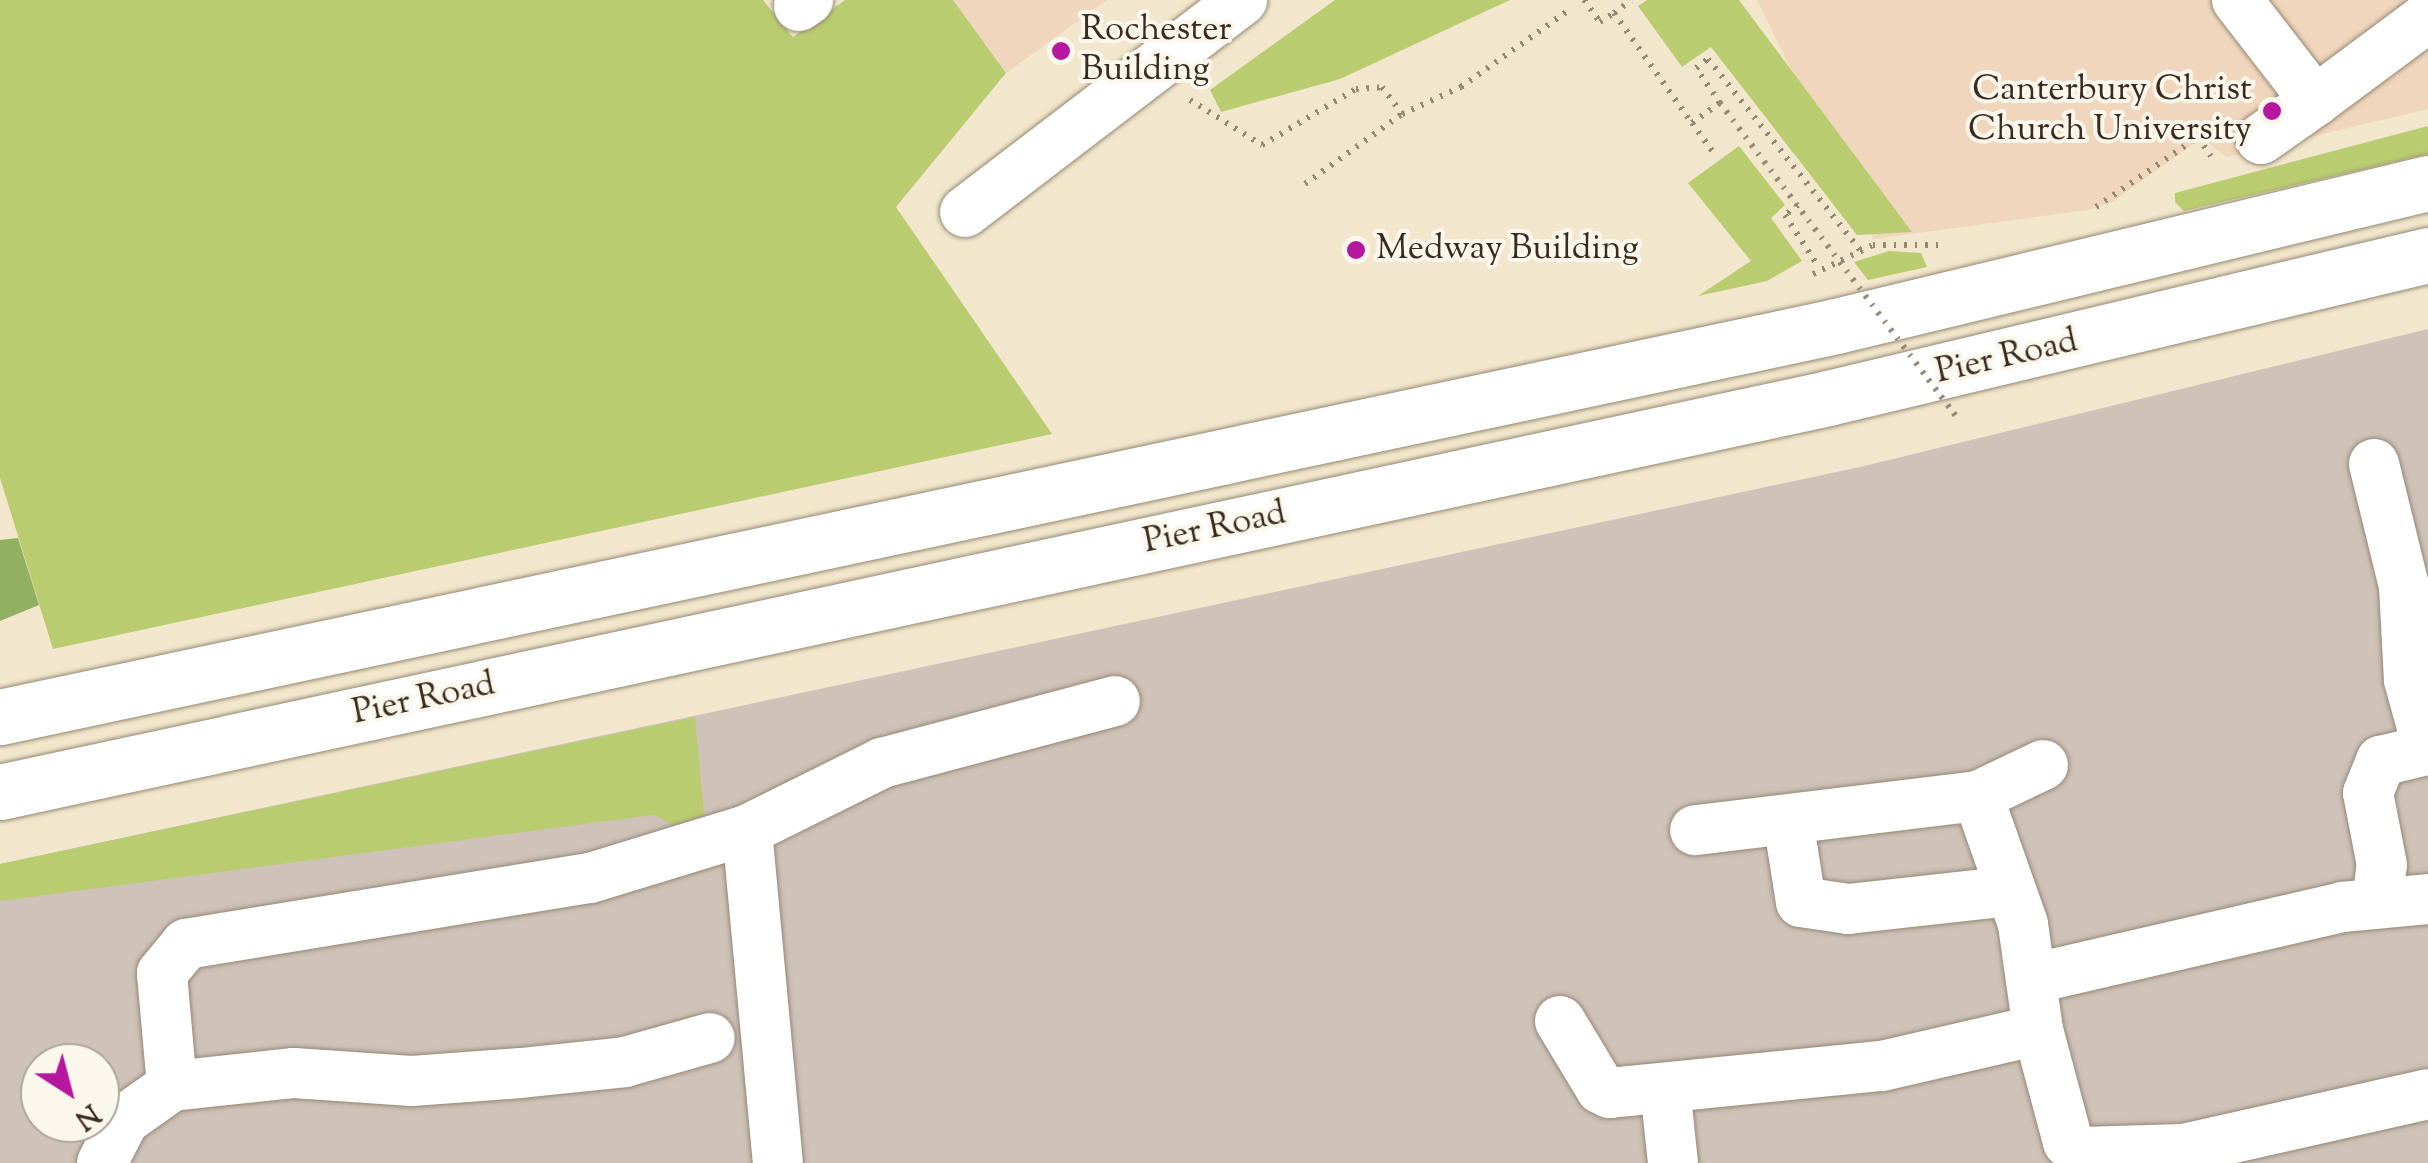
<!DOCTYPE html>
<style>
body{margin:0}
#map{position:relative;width:2428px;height:1163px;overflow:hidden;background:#f2e7cc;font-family:"Sorts Mill Goudy",serif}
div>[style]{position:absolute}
.built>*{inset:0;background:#f0d6bc}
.industrial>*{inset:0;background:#cec2b9}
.green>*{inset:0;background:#b9cd70}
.forest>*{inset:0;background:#92b062}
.path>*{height:6px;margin-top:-3px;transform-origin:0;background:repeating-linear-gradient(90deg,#968875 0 2.5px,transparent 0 10.5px)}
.roads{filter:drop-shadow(0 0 2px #968875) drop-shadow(0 0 2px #968875)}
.minor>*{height:50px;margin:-25px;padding:0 25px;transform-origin:25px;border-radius:25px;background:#fff}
.major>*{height:55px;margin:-27.5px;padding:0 27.5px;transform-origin:27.5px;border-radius:27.5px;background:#fff}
.path-bridge>*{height:6px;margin-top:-3px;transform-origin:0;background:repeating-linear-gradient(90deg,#968875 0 2.5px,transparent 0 10.5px)}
.dots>*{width:28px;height:28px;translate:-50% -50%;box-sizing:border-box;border:5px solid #fbf7ec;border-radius:50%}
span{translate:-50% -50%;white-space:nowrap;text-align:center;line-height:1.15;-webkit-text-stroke:8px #fbf7ec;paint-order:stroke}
.poi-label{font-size:35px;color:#3b2a1e}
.left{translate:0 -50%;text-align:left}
.right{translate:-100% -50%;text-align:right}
.street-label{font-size:35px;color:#3b2a1e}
.north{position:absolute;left:20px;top:1043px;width:100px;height:100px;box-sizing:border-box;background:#fbf7ec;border:2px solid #aea59a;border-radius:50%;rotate:144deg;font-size:28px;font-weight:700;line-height:40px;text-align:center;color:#3b2a1e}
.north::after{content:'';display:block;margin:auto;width:35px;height:45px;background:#b5179e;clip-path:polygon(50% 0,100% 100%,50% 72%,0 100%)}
</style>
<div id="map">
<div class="built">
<div style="clip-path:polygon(953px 0,1107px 0,1006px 73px)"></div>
<div style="clip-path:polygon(1757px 0,2428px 0,2428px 109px,2226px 157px,2202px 138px,2112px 202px,2088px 210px,1874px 239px)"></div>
</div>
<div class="industrial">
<div style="clip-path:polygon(evenodd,2428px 329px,2428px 1163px,0 1163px,0 864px,1860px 467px,2428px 329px,40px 1063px,100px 1063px,100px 1123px,40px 1123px,40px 1063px)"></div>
</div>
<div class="green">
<div style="clip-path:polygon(0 0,763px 0,793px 37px,845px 0,953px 0,1006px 73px,896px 207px,1052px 434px,53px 649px,0 478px)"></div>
<div style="clip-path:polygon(1335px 0,1510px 0,1340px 79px,1221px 112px,1210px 90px)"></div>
<div style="clip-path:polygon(1647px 0,1739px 0,1912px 232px,1857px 235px,1711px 47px,1682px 67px,1638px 6px)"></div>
<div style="clip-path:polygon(2428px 126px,2428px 154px,2184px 211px,2175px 202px,2175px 193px)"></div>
<div style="clip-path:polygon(1739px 146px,1785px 205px,1771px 218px,1802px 261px,1767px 281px,1698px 296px,1751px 261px,1688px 183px)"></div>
<div style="clip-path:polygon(1889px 251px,1921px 253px,1927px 267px,1868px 280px,1854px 262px)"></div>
<div style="clip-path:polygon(695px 717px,704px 815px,674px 825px,653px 815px,0 901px,0 864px)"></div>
</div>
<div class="forest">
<div style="clip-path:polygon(18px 538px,39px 605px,0 621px,0 540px)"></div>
</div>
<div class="path">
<div style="left:1614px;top:13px;width:21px;rotate:-37deg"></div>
<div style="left:1190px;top:100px;width:85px;rotate:32deg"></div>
<div style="left:1262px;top:145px;width:109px;rotate:-30.8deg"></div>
<div style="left:1356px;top:89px;width:26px;rotate:-4deg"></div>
<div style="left:1382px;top:87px;width:34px;rotate:53deg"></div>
<div style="left:1720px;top:103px;width:42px;rotate:-124.4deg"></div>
<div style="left:1696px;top:68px;width:15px;rotate:-37deg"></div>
<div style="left:1708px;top:59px;width:244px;rotate:51.5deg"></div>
<div style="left:1692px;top:123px;width:41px;rotate:54deg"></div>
<div style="left:1305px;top:184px;width:120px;rotate:-35.8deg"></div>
<div style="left:1402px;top:114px;width:65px;rotate:-24.6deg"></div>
<div style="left:1461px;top:87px;width:133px;rotate:-35.5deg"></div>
<div style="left:1798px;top:205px;width:16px;rotate:142deg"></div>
<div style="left:1785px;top:215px;width:57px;rotate:57.1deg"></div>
<div style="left:2096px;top:207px;width:124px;rotate:-34.5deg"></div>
<div style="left:2198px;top:137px;width:23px;rotate:56deg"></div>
<div style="left:1813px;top:274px;width:67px;rotate:-25.8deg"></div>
<div style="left:1873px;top:245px;width:66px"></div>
</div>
<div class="roads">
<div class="minor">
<div style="left:2237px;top:0;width:128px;rotate:52.3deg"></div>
<div style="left:2315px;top:101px;width:141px;rotate:-36.6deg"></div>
<div style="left:799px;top:6px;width:11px;rotate:-34deg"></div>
<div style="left:2261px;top:139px;width:66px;rotate:-35.1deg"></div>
<div style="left:965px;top:212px;width:349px;rotate:-37.4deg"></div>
<div style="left:2374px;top:464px;width:126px;rotate:76.2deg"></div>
<div style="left:2404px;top:586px;width:94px;rotate:87deg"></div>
<div style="left:2409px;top:680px;width:72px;rotate:74.6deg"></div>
<div style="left:1978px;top:796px;width:72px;rotate:-25.5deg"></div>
<div style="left:1788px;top:820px;width:83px;rotate:81deg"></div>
<div style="left:1801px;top:902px;width:48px;rotate:8.5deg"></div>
<div style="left:1848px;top:909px;width:164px;rotate:-6.3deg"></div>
<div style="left:747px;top:830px;width:151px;rotate:-26.4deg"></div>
<div style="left:882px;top:763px;width:241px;rotate:-14.9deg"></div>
<div style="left:2377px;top:903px;width:38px;rotate:-83deg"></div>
<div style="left:2382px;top:865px;width:73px;rotate:-101deg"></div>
<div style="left:2368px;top:793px;width:35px;rotate:-68deg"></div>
<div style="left:2381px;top:761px;width:46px;rotate:-13.7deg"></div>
<div style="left:2031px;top:979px;width:319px;rotate:-13deg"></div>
<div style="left:2342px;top:907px;width:86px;rotate:-5.3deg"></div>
<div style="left:1560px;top:1021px;width:79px;rotate:58.9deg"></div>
<div style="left:1601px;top:1089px;width:10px;rotate:24deg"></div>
<div style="left:1610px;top:1093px;width:273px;rotate:-5.7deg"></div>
<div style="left:1882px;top:1066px;width:160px;rotate:-13deg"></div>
<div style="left:2038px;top:1030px;width:107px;rotate:-98.1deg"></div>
<div style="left:2023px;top:924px;width:136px;rotate:-109.4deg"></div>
<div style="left:1978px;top:796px;width:285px;rotate:173.1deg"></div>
<div style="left:2038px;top:1030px;width:116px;rotate:75deg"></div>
<div style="left:2068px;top:1142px;width:16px;rotate:40deg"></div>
<div style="left:2080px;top:1152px;width:104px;rotate:-1.7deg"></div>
<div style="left:2184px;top:1149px;width:250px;rotate:-12.7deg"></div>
<div style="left:172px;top:1086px;width:123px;rotate:-6.1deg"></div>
<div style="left:294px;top:1073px;width:118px;rotate:3.9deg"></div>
<div style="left:412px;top:1081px;width:109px;rotate:-4.2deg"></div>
<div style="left:521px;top:1073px;width:105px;rotate:-6deg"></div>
<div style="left:625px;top:1062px;width:88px;rotate:-15.8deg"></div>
<div style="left:1665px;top:1088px;width:75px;rotate:83.9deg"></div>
<div style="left:102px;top:1163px;width:48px;rotate:-62.9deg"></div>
<div style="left:124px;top:1120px;width:59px;rotate:-35.3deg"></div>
<div style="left:172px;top:1086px;width:113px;rotate:-95.1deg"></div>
<div style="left:162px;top:973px;width:38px;rotate:-50deg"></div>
<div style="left:186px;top:944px;width:409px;rotate:-9.3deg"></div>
<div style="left:590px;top:878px;width:164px;rotate:-17deg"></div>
<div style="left:747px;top:830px;width:334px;rotate:84.7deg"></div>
</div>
<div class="major">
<div style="left:0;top:717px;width:1877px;rotate:-12.02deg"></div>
<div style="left:1836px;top:326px;width:609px;rotate:-13.58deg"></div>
<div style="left:0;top:792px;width:1870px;rotate:-12.16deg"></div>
<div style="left:1828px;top:398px;width:617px;rotate:-13.41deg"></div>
</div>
</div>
<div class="path-bridge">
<div style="left:1584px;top:0;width:27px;rotate:54deg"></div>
<div style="left:1600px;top:22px;width:17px;rotate:-33deg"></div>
<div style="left:1614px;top:13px;width:135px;rotate:54.7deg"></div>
<div style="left:1692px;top:123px;width:34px;rotate:-36deg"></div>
<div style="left:1720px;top:103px;width:397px;rotate:53deg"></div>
</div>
<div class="dots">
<div style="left:1061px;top:51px;background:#b5179e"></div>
<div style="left:2272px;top:111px;background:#b5179e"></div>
<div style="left:1356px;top:250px;background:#b5179e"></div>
</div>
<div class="poi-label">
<span class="left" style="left:1081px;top:51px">Rochester<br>Building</span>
<span class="right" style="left:2252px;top:111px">Canterbury Christ<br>Church University</span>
<span class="left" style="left:1376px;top:250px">Medway Building</span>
</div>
<div class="street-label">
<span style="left:2007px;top:358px;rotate:-13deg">Pier Road</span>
<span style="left:1215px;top:529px;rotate:-12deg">Pier Road</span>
<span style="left:424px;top:700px;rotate:-12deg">Pier Road</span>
</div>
<div class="north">N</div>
</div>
